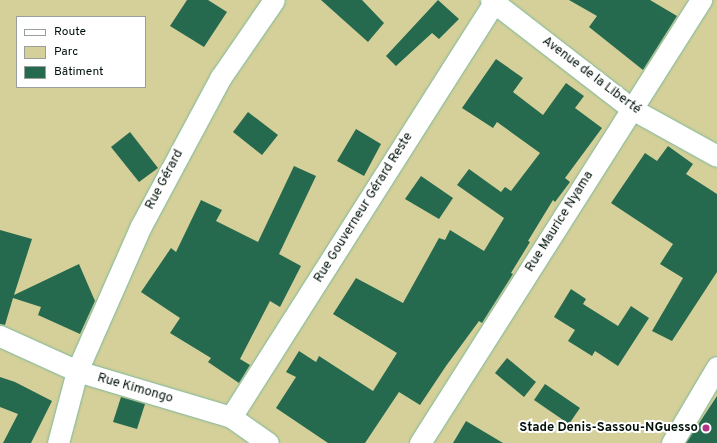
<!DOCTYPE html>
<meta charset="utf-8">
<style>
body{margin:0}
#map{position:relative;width:717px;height:443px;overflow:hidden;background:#bbf7da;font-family:Overpass,sans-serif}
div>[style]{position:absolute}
.green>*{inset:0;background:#d5d099}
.building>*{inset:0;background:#256a4e}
.roads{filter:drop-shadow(0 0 1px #7db79b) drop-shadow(0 0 1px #7db79b)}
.street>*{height:21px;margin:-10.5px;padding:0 10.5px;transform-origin:10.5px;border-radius:10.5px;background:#fff}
.dots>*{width:11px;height:11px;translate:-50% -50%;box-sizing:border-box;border:2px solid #fff;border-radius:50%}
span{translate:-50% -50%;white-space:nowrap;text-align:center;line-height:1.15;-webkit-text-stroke:4px #fff;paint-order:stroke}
.street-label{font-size:13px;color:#001108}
.poi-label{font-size:13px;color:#001108;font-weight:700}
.right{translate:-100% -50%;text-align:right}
.legend{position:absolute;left:16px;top:16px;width:130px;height:72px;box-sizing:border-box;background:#fff;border:1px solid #99a09c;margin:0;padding:5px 7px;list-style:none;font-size:12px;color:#001108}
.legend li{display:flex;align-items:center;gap:8px;height:20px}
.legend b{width:20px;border:1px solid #99a09c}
</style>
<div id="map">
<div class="green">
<div style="clip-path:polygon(evenodd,0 0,717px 0,717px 443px,0 443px,0 0,17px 17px,145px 17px,145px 87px,17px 87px,17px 17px)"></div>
</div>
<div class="building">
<div style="clip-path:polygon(187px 0,208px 0,227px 12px,204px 47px,170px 26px)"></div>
<div style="clip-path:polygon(321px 0,362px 0,384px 23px,368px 42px)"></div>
<div style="clip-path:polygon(438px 0,459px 19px,439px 39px,432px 33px,396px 66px,386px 56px)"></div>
<div style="clip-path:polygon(569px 0,650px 0,677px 16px,643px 70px,589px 27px,597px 16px)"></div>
<div style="clip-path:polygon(496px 59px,523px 78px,513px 92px,543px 115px,566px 83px,584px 96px,575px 108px,602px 128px,565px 178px,570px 182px,555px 202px,553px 200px,528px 241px,530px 242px,511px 273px,513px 274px,482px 323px,479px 321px,446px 366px,420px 405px,399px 392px,365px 443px,328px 443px,276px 408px,296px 377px,286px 372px,299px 351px,316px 362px,319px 356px,373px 391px,397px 353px,333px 314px,356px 278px,403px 303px,439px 238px,445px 240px,450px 230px,484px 251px,504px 218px,457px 185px,469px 169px,501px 192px,505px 187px,511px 191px,540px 153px,497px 122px,493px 128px,462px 108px)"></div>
<div style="clip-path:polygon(248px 112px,278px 135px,262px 155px,233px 132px)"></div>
<div style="clip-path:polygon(356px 129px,381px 144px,364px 176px,337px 161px)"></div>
<div style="clip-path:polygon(130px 132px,158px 168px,139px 182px,111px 147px)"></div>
<div style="clip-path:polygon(668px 146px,693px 164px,686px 174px,717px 194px,717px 272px,672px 341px,652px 331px,683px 278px,660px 264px,673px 244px,611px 203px,645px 153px,657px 161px)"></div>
<div style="clip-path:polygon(294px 166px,316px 176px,279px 254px,301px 266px,280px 307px,270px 301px,240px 359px,250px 365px,239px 383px,208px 362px,211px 358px,170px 333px,180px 318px,141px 292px,171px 248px,176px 252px,201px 200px,222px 210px,216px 221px,258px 242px)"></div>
<div style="clip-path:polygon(421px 176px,453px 198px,439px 219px,405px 199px)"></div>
<div style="clip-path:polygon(0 230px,32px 239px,14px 295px,79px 264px,95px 301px,80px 334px,38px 315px,41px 307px,13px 298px,5px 325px,0 324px)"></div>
<div style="clip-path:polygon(571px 289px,586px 299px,583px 304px,618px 326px,631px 306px,649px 318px,618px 366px,595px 351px,592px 356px,568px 341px,575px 330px,554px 317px)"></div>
<div style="clip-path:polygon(507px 358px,536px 382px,524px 397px,495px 373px)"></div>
<div style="clip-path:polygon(0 377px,15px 382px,52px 401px,31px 443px,3px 443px,18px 414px,0 407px)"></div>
<div style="clip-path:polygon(545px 384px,580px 408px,569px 424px,534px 400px)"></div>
<div style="clip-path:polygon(717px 396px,717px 443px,686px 443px)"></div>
<div style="clip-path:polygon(121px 397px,145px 404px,137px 429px,113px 422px)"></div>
<div style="clip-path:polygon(466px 421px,503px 443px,453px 443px)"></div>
</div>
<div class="roads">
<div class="street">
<div style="left:491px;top:0;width:178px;rotate:37.7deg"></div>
<div style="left:632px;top:109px;width:97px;rotate:28.9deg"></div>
<div style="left:0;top:336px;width:85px;rotate:24.4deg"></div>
<div style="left:77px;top:371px;width:161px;rotate:16.6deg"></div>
<div style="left:231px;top:417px;width:45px;rotate:35.1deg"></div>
<div style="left:231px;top:417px;width:494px;rotate:-57.6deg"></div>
<div style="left:58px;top:443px;width:74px;rotate:-75.2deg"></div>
<div style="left:77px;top:371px;width:158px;rotate:-66.2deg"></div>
<div style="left:141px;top:226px;width:169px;rotate:-61.8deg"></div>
<div style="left:221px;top:77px;width:93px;rotate:-55.5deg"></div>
<div style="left:420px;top:443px;width:525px;rotate:-57.61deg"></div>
<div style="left:672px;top:443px;width:88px;rotate:-59.4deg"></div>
</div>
</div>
<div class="dots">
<div style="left:706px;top:428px;background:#b03588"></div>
</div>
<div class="street-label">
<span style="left:591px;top:76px;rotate:37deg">Avenue de la Liberté</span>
<span style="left:165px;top:180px;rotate:-62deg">Rue Gérard</span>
<span style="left:364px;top:208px;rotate:-58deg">Rue Gouverneur Gérard Reste</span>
<span style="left:560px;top:222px;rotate:-58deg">Rue Maurice Nyama</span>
<span style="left:135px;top:389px;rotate:16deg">Rue Kimongo</span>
</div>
<div class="poi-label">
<span class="right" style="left:698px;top:428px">Stade Denis-Sassou-NGuesso</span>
</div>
<ul class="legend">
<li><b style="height:5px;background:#fff"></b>Route</li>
<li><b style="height:11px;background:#d5d099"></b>Parc</li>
<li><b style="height:11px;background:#256a4e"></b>Bâtiment</li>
</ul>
</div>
